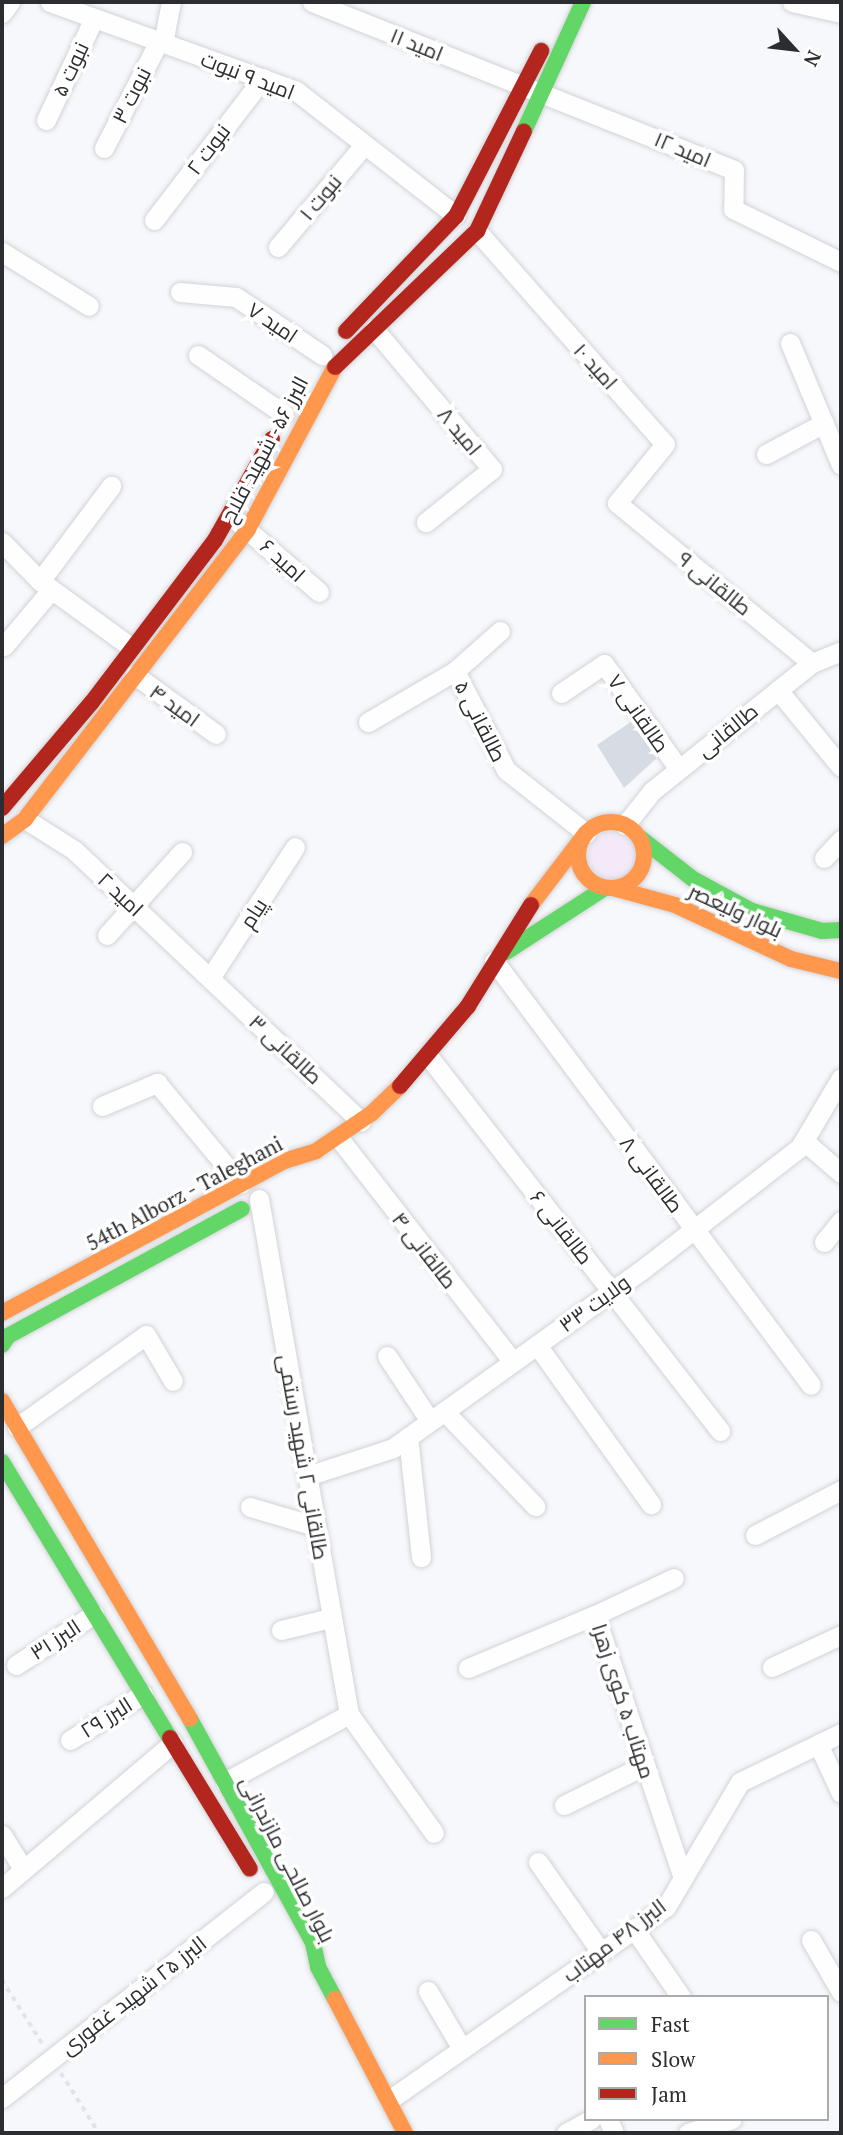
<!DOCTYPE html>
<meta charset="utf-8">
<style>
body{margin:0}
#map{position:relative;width:843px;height:2135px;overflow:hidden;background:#f7f8fc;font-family:"PT Serif",Cairo,serif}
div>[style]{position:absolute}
.green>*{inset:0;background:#f3e9f9}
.round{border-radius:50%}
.building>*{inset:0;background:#d7dce4}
.path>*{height:3.5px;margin-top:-1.75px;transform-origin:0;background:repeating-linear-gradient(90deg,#e3e4e6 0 5px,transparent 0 10px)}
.roads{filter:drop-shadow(0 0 2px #d2d3d6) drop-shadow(0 0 2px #d2d3d6)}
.street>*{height:19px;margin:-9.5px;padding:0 9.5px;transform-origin:9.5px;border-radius:9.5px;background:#fefeff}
.fast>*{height:16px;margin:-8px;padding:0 8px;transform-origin:8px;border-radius:8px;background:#63d668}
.slow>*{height:16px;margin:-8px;padding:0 8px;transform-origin:8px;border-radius:8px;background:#ff974d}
.slow>.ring{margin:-8px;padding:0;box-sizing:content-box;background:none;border:16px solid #ff974d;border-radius:50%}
.jam>*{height:16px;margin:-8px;padding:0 8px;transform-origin:8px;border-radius:8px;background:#b3261e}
span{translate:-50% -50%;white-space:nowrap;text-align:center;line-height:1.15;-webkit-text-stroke:7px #fff;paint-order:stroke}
.street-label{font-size:21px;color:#2c2d30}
.frame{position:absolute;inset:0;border:4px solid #2c2d30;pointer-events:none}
.legend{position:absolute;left:584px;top:1995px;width:245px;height:126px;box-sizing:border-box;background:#fff;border:2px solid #ababac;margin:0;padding:9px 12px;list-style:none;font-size:21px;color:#2c2d30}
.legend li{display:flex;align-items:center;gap:14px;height:35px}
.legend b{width:35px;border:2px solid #ababac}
.north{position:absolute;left:759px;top:14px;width:70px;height:70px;-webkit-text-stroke:5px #fff;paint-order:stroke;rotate:117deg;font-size:19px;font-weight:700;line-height:28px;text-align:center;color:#2c2d30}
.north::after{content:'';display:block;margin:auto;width:24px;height:32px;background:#2c2d30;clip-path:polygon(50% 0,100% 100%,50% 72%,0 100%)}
</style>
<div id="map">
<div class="green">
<div class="round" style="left:588px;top:831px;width:48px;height:48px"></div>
</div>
<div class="building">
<div style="clip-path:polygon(632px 721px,658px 757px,624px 788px,597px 745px)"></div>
</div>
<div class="path">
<div style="left:2px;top:1980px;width:75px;rotate:57.6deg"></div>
<div style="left:61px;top:2073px;width:71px;rotate:57.7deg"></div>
</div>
<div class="roads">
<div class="street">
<div style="left:50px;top:2px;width:260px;rotate:19.8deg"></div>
<div style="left:295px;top:90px;width:204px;rotate:38deg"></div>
<div style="left:312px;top:2px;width:454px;rotate:21.7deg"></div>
<div style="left:734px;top:170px;width:39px;rotate:91deg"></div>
<div style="left:733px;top:209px;width:120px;rotate:26.1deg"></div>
<div style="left:792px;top:2px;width:50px;rotate:12.7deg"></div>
<div style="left:2px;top:13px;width:14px;rotate:-54deg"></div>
<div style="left:163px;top:43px;width:42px;rotate:-79deg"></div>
<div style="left:46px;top:120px;width:113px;rotate:-64.8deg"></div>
<div style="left:104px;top:148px;width:120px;rotate:-62.8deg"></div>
<div style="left:154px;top:220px;width:179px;rotate:-52.5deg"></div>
<div style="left:477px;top:231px;width:284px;rotate:48.6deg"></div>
<div style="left:665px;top:444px;width:76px;rotate:129.1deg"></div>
<div style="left:617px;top:503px;width:252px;rotate:39.4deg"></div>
<div style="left:278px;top:247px;width:132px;rotate:-49.9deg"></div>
<div style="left:2px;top:252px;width:102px;rotate:31.8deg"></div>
<div style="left:180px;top:292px;width:56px;rotate:5.1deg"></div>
<div style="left:236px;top:297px;width:104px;rotate:34deg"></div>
<div style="left:374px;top:329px;width:183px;rotate:49.9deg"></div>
<div style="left:492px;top:469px;width:85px;rotate:141.2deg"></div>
<div style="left:790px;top:343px;width:132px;rotate:67.3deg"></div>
<div style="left:198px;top:355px;width:104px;rotate:34.5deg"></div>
<div style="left:766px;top:454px;width:66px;rotate:-28.1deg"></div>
<div style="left:238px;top:522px;width:107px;rotate:40.8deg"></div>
<div style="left:2px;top:542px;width:54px;rotate:45.7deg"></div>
<div style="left:40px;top:581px;width:112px;rotate:36deg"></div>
<div style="left:40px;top:581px;width:119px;rotate:-53.2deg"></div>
<div style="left:500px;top:631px;width:60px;rotate:138.4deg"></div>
<div style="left:455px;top:671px;width:111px;rotate:62.7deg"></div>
<div style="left:506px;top:770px;width:102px;rotate:38.2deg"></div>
<div style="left:4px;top:646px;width:73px;rotate:-50deg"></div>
<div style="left:135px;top:675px;width:100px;rotate:36.1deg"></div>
<div style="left:778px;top:690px;width:99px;rotate:50.7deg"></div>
<div style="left:561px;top:693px;width:52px;rotate:-34deg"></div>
<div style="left:604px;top:664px;width:129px;rotate:54.5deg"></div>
<div style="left:368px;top:722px;width:101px;rotate:-30.4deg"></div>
<div style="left:25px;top:819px;width:58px;rotate:32.3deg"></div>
<div style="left:74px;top:850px;width:395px;rotate:43.4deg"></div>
<div style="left:625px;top:825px;width:43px;rotate:-51.5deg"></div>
<div style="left:652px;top:791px;width:205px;rotate:-38.7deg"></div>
<div style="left:812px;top:663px;width:31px;rotate:-22deg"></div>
<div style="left:824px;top:858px;width:25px;rotate:-47deg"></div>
<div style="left:107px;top:935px;width:112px;rotate:-47.9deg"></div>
<div style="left:494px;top:961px;width:529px;rotate:53.22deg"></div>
<div style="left:210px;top:978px;width:156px;rotate:-57deg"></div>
<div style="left:429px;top:1057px;width:474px;rotate:52.1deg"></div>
<div style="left:102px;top:1106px;width:60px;rotate:-22.7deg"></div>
<div style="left:157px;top:1083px;width:131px;rotate:50.3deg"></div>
<div style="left:338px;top:1137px;width:285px;rotate:52.1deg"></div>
<div style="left:804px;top:1141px;width:49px;rotate:40.9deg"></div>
<div style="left:259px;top:1199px;width:523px;rotate:80.09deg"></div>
<div style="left:349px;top:1714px;width:146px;rotate:54.5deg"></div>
<div style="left:824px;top:1242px;width:27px;rotate:-51deg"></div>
<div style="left:537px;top:1345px;width:196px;rotate:54.4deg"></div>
<div style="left:387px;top:1356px;width:78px;rotate:56.5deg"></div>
<div style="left:444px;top:1411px;width:132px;rotate:46.2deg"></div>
<div style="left:17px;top:1427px;width:158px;rotate:-35.5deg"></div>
<div style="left:146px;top:1335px;width:53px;rotate:59.6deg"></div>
<div style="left:408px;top:1437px;width:121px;rotate:83.8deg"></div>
<div style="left:307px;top:1476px;width:90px;rotate:-18deg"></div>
<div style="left:393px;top:1448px;width:307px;rotate:-35.6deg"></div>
<div style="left:643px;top:1269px;width:199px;rotate:-37.8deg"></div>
<div style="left:800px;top:1147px;width:80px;rotate:-59.3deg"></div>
<div style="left:250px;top:1507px;width:68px;rotate:16.3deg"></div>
<div style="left:755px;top:1535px;width:97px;rotate:-27.6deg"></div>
<div style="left:595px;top:1615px;width:87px;rotate:-25.1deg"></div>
<div style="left:281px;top:1630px;width:51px;rotate:-13.5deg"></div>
<div style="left:16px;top:1665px;width:93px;rotate:-33.2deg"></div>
<div style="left:772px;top:1667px;width:76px;rotate:-24.9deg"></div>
<div style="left:468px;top:1668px;width:138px;rotate:-22.7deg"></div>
<div style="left:595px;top:1615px;width:277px;rotate:71.5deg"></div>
<div style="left:70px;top:1740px;width:86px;rotate:-32.2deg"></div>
<div style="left:818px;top:1744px;width:54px;rotate:64.9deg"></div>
<div style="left:225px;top:1782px;width:141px;rotate:-28.7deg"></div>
<div style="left:564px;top:1805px;width:90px;rotate:-26.3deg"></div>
<div style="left:2px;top:1835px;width:40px;rotate:58deg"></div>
<div style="left:538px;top:1862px;width:110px;rotate:55deg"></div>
<div style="left:2px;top:1888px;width:224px;rotate:-40.3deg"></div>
<div style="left:634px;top:1929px;width:83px;rotate:55.3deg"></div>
<div style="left:811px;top:1940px;width:60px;rotate:60deg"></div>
<div style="left:428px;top:1991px;width:67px;rotate:59.6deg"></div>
<div style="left:2px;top:2098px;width:333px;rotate:-38.2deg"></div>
<div style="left:389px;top:2100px;width:338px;rotate:-34.9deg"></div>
<div style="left:666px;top:1907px;width:145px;rotate:-59.4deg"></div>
<div style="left:740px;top:1782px;width:112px;rotate:-25.9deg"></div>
<div style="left:608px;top:2119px;width:15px;rotate:67deg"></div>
<div style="left:566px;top:2133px;width:29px;rotate:-29deg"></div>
<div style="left:688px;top:2133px;width:46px;rotate:-17.7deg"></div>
</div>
<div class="fast">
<div style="left:524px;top:131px;width:142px;rotate:-65.4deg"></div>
<div style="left:639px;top:837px;width:68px;rotate:37.9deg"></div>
<div style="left:693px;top:879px;width:67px;rotate:28.5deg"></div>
<div style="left:752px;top:911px;width:73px;rotate:15.9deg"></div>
<div style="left:822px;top:931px;width:19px;rotate:-3deg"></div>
<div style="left:506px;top:952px;width:118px;rotate:-32.9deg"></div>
<div style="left:2px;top:1345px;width:11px;rotate:-56deg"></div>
<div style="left:8px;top:1336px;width:266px;rotate:-28.5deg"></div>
<div style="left:2px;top:1462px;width:323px;rotate:58.7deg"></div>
<div style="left:190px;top:1719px;width:256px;rotate:61.2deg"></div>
<div style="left:313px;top:1943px;width:25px;rotate:78deg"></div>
<div style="left:318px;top:1967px;width:36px;rotate:62deg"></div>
</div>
<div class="slow">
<div class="ring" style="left:578px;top:822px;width:50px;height:50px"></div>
<div style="left:2px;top:836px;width:29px;rotate:-36deg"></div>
<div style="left:25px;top:819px;width:366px;rotate:-52.4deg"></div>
<div style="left:248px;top:529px;width:184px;rotate:-61.8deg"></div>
<div style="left:613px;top:888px;width:64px;rotate:15.3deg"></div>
<div style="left:675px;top:905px;width:128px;rotate:25deg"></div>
<div style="left:791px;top:959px;width:51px;rotate:13.5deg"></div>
<div style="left:531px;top:905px;width:91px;rotate:-52.6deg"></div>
<div style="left:2px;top:1313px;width:320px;rotate:-28.3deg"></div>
<div style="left:284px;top:1161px;width:34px;rotate:-17deg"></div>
<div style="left:316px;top:1151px;width:68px;rotate:-34.2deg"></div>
<div style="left:372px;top:1113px;width:39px;rotate:-44deg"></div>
<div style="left:2px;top:1401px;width:369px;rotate:59.4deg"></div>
<div style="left:335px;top:1999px;width:151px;rotate:62.4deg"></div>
</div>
<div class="jam">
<div style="left:346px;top:331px;width:159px;rotate:-46.3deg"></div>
<div style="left:456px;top:216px;width:186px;rotate:-62.7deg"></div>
<div style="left:335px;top:367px;width:197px;rotate:-43.8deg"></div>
<div style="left:477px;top:231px;width:110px;rotate:-64.8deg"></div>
<div style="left:2px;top:808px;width:139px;rotate:-49.7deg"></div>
<div style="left:92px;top:702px;width:203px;rotate:-52.8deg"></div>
<div style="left:215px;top:540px;width:116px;rotate:-60.6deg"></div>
<div style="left:400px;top:1086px;width:105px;rotate:-49.6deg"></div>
<div style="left:468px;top:1006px;width:119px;rotate:-58deg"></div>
<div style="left:170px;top:1738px;width:153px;rotate:58.6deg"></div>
</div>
</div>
<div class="street-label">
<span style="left:417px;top:44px;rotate:22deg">امید ۱۱</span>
<span style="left:70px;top:69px;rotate:-65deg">نبوت ۵</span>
<span style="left:248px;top:75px;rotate:21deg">امید ۹ نبوت</span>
<span style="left:131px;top:95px;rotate:-63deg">نبوت ۳</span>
<span style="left:208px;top:149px;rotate:-53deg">نبوت ۲</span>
<span style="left:683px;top:149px;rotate:23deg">امید ۱۲</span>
<span style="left:320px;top:197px;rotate:-50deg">نبوت ۱</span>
<span style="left:273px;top:322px;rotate:34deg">امید ۷</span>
<span style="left:596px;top:366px;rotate:48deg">امید ۱۰</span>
<span style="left:460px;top:431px;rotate:50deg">امید ۸</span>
<span style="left:264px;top:449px;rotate:-62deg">البرز ۵۶- شهید فلاح</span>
<span style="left:283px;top:560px;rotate:42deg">امید ۶</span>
<span style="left:715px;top:583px;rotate:39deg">طالقانی ۹</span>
<span style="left:175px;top:705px;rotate:36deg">امید ۴</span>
<span style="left:639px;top:713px;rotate:55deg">طالقانی ۷</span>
<span style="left:481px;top:721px;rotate:63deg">طالقانی ۵</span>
<span style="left:727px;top:730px;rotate:-39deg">طالقانی</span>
<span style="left:121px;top:894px;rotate:43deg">امید ۲</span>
<span style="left:736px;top:910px;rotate:25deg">بلوار ولیعصر</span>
<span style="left:253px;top:913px;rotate:-57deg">پیام</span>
<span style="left:286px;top:1049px;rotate:43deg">طالقانی ۳</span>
<span style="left:652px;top:1174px;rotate:53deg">طالقانی ۸</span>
<span style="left:184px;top:1193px;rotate:-28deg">54th Alborz - Taleghani</span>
<span style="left:562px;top:1227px;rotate:52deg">طالقانی ۶</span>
<span style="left:425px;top:1250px;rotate:52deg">طالقانی ۴</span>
<span style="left:594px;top:1303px;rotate:-36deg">ولایت ٣۳</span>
<span style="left:304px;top:1457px;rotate:80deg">طالقانی ۲ شهید رستمی</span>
<span style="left:55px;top:1639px;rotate:-33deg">البرز ۳۱</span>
<span style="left:624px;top:1701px;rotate:72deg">مهتاب ۵ کوی زهرا</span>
<span style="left:106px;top:1717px;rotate:-32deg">البرز ۲۹</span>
<span style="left:288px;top:1859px;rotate:63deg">بلوار صالحی مازندرانی</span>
<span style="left:614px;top:1940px;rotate:-37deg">البرز ۴۸ مهتاب</span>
<span style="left:133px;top:1995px;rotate:-38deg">البرز ۲۵ شهید غفوری</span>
</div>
<div class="frame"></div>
<ul class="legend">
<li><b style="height:9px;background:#63d668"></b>Fast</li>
<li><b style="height:9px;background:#ff974d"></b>Slow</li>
<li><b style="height:9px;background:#b3261e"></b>Jam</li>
</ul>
<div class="north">N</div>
</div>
